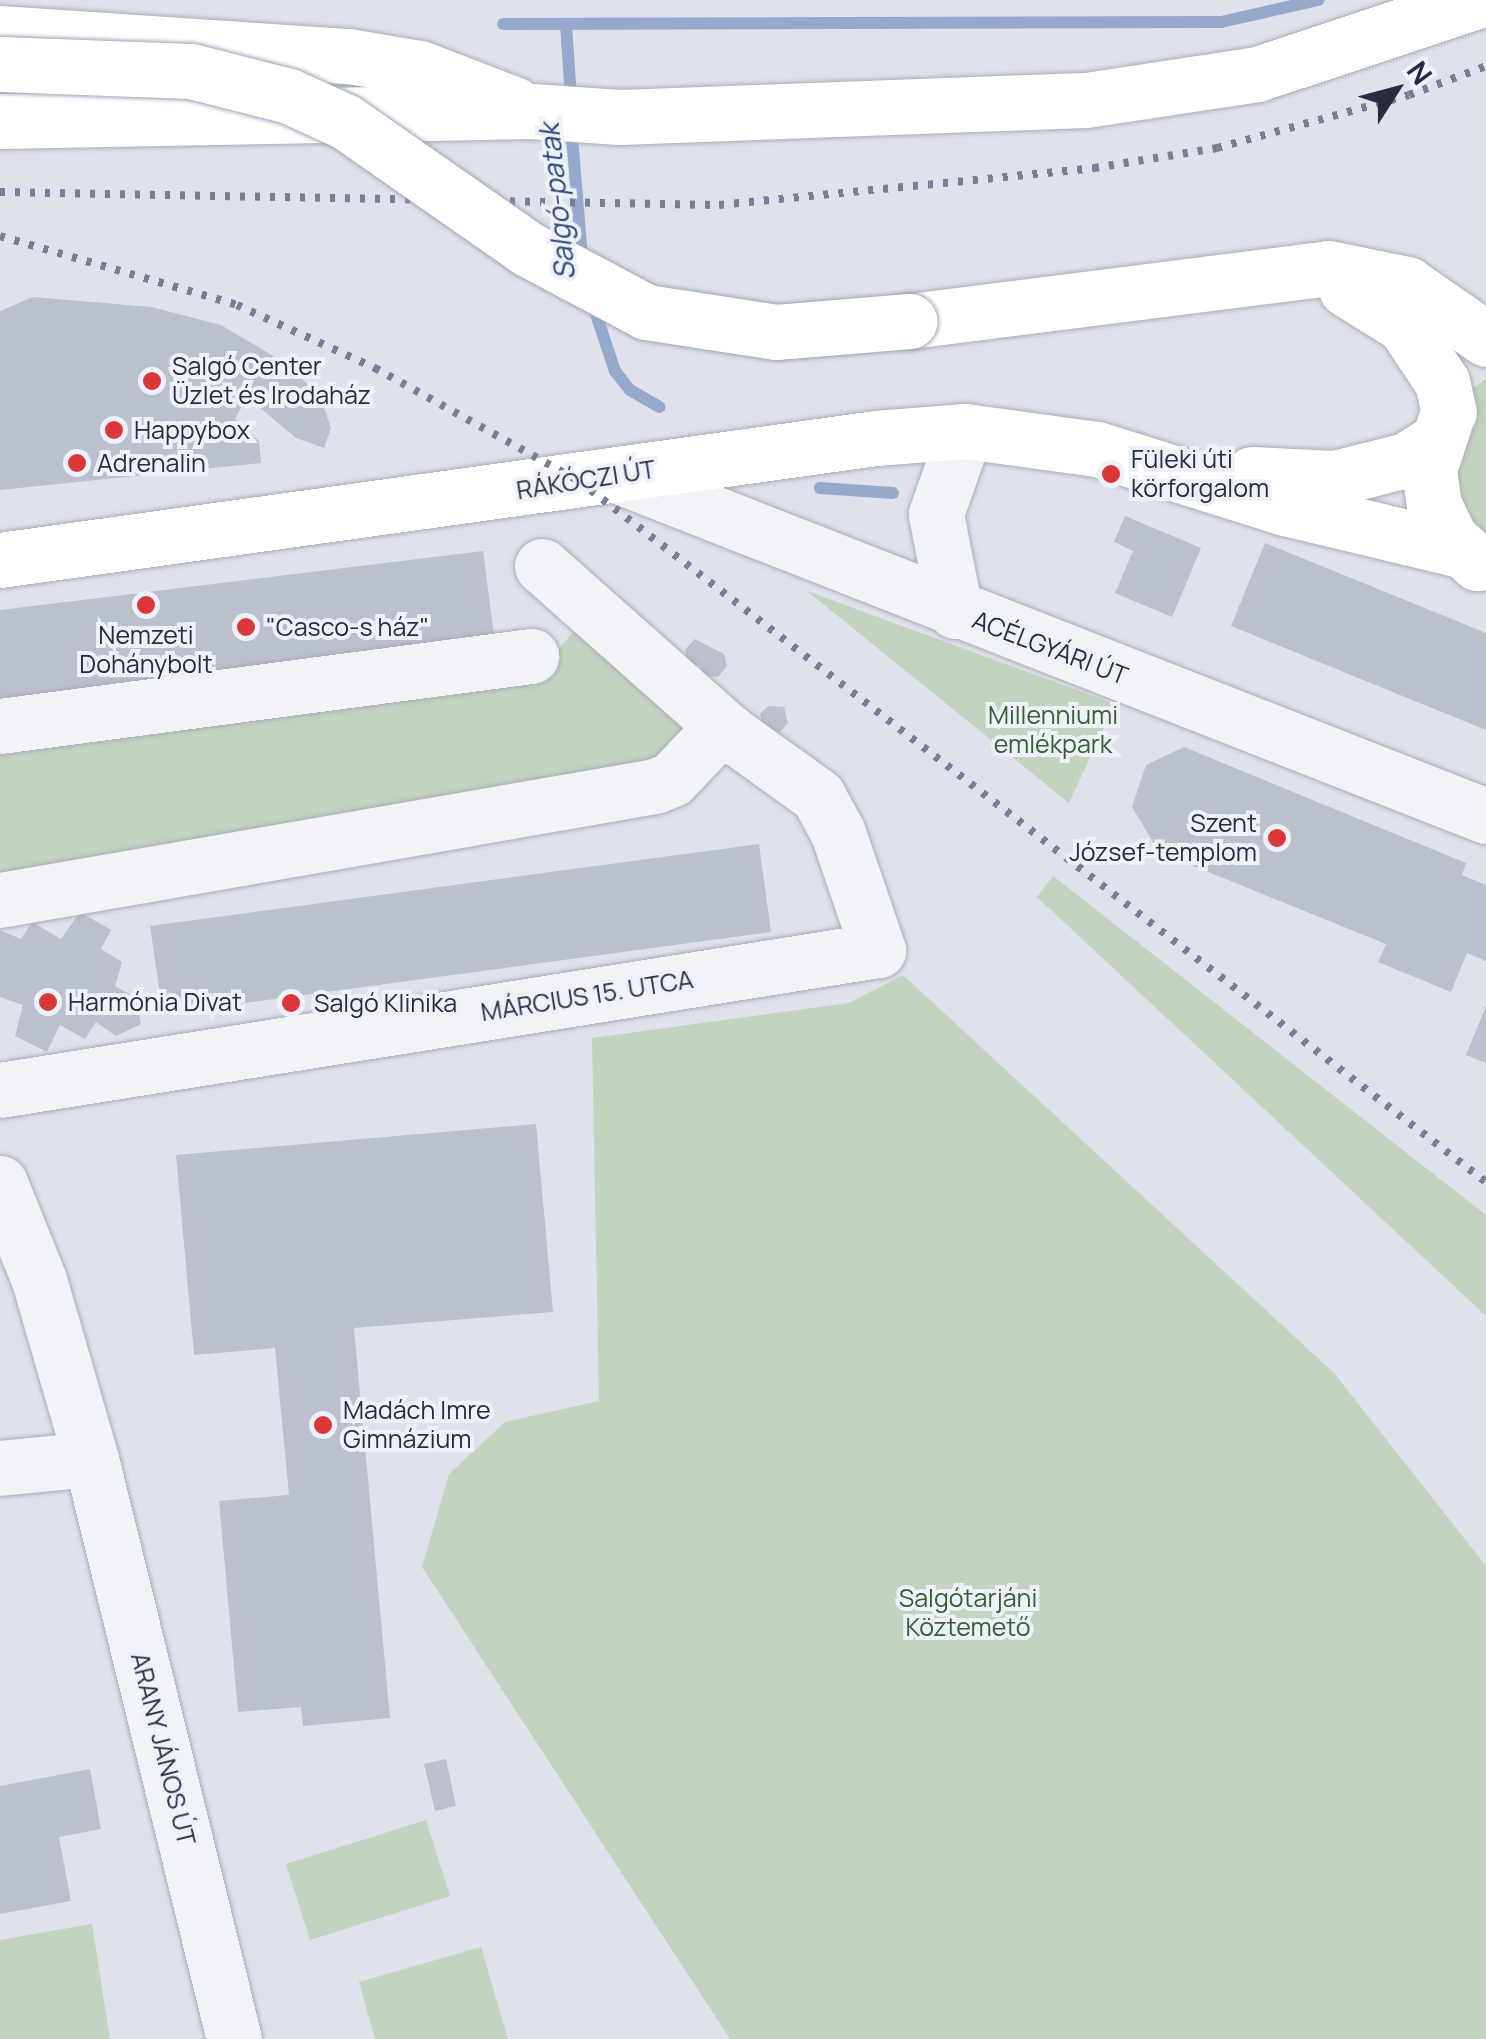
<!DOCTYPE html>
<meta charset="utf-8">
<style>
body{margin:0}
#map{position:relative;width:1486px;height:2039px;overflow:hidden;background:#dfe2ea;font-family:Manrope,sans-serif}
div>[style]{position:absolute}
.green>*{inset:0;background:#c2d4bf}
.stream>*{height:12px;margin:-6px;padding:0 6px;transform-origin:6px;border-radius:6px;background:#96a9cd}
.building>*{inset:0;background:#bbc0cd}
.roads{filter:drop-shadow(0 0 2px #a8acb8) drop-shadow(0 0 2px #a8acb8)}
.minor>*{height:55px;margin:-27.5px;padding:0 27.5px;transform-origin:27.5px;border-radius:27.5px;background:#f2f3f7}
.major>*{height:55px;margin:-27.5px;padding:0 27.5px;transform-origin:27.5px;border-radius:27.5px;background:#fff}
.rail>*{height:8px;margin-top:-4px;transform-origin:0;background:repeating-linear-gradient(90deg,#777e95 0 5px,transparent 0 15px)}
.bridges{filter:drop-shadow(0 0 2px #9da4b6) drop-shadow(0 0 2px #9da4b6)}
.major-bridge>*{height:55px;margin:-27.5px;padding:0 27.5px;transform-origin:27.5px;border-radius:27.5px;background:#fff}
.dots>*{width:28px;height:28px;translate:-50% -50%;box-sizing:border-box;border:5px solid #eef1f7;border-radius:50%}
span{translate:-50% -50%;white-space:nowrap;text-align:center;line-height:1.15;-webkit-text-stroke:8px #eef1f7;paint-order:stroke}
.poi-label{font-size:25px;color:#262d42}
.left{translate:0 -50%;text-align:left}
.right{translate:-100% -50%;text-align:right}
.street-label{font-size:25px;color:#262d42}
.park-label{font-size:25px;color:#355f32}
.water-label{font-size:28px;color:#2c457a;font-style:italic}
.north{position:absolute;left:1346px;top:40px;width:100px;height:100px;-webkit-text-stroke:8px #eef1f7;paint-order:stroke;rotate:54deg;font-size:28px;font-weight:700;line-height:40px;text-align:center;color:#262d42}
.north::after{content:'';display:block;margin:auto;width:35px;height:45px;background:#262d42;clip-path:polygon(50% 0,100% 100%,50% 72%,0 100%)}
</style>
<div id="map">
<div class="green">
<div style="clip-path:polygon(1486px 378px,1486px 568px,1436px 434px,1454px 403px)"></div>
<div style="clip-path:polygon(807px 591px,1115px 704px,1069px 803px)"></div>
<div style="clip-path:polygon(582px 623px,691px 719px,666px 764px,0 884px,0 738px,549px 659px)"></div>
<div style="clip-path:polygon(1053px 876px,1486px 1215px,1486px 1316px,1037px 897px)"></div>
<div style="clip-path:polygon(903px 975px,1334px 1373px,1486px 1566px,1486px 2039px,730px 2039px,422px 1567px,449px 1474px,505px 1422px,599px 1401px,592px 1038px,849px 1003px)"></div>
<div style="clip-path:polygon(426px 1820px,450px 1896px,310px 1940px,286px 1864px)"></div>
<div style="clip-path:polygon(92px 1924px,110px 2039px,0 2039px,0 1940px)"></div>
<div style="clip-path:polygon(481px 1947px,508px 2039px,375px 2039px,359px 1982px)"></div>
</div>
<div class="stream">
<div style="left:503px;top:24px;width:718px;rotate:-0.16deg"></div>
<div style="left:1221px;top:22px;width:100px;rotate:-12.7deg"></div>
<div style="left:566px;top:25px;width:74px;rotate:86.1deg"></div>
<div style="left:571px;top:124px;width:134px;rotate:85.3deg"></div>
<div style="left:592px;top:302px;width:73px;rotate:71.6deg"></div>
<div style="left:615px;top:371px;width:24px;rotate:52deg"></div>
<div style="left:630px;top:390px;width:34px;rotate:30deg"></div>
<div style="left:820px;top:488px;width:73px;rotate:3.9deg"></div>
</div>
<div class="building">
<div style="clip-path:polygon(33px 297px,151px 307px,221px 325px,290px 366px,321px 399px,331px 428px,324px 448px,296px 438px,247px 397px,235px 419px,259px 441px,261px 463px,0 490px,0 311px)"></div>
<div style="clip-path:polygon(1125px 516px,1201px 548px,1172px 617px,1115px 593px,1133px 551px,1114px 542px)"></div>
<div style="clip-path:polygon(1265px 543px,1486px 633px,1486px 730px,1231px 626px)"></div>
<div style="clip-path:polygon(483px 551px,495px 643px,0 705px,0 610px)"></div>
<div style="clip-path:polygon(695px 639px,724px 654px,727px 666px,718px 677px,703px 676px,700px 665px,688px 663px,685px 650px)"></div>
<div style="clip-path:polygon(768px 706px,784px 707px,788px 723px,779px 733px,764px 730px,760px 714px)"></div>
<div style="clip-path:polygon(1184px 747px,1466px 863px,1462px 875px,1486px 885px,1486px 961px,1467px 953px,1451px 992px,1378px 962px,1386px 944px,1159px 852px,1132px 807px,1146px 765px)"></div>
<div style="clip-path:polygon(759px 844px,771px 932px,163px 1014px,150px 926px)"></div>
<div style="clip-path:polygon(80px 912px,111px 930px,101px 949px,122px 962px,115px 986px,136px 998px,141px 1024px,116px 1036px,96px 1022px,85px 1039px,60px 1025px,47px 1052px,15px 1036px,23px 1005px,0 997px,0 930px,21px 939px,32px 922px,61px 939px)"></div>
<div style="clip-path:polygon(1486px 1006px,1486px 1063px,1466px 1055px)"></div>
<div style="clip-path:polygon(536px 1124px,553px 1312px,354px 1328px,390px 1718px,303px 1726px,301px 1707px,238px 1712px,219px 1501px,289px 1495px,275px 1348px,194px 1355px,176px 1155px)"></div>
<div style="clip-path:polygon(446px 1759px,456px 1806px,435px 1811px,424px 1764px)"></div>
<div style="clip-path:polygon(90px 1769px,101px 1829px,59px 1837px,71px 1901px,0 1914px,0 1786px)"></div>
</div>
<div class="roads">
<div class="minor">
<div style="left:616px;top:475px;width:934px;rotate:21.4deg"></div>
<div style="left:542px;top:566px;width:250px;rotate:41.6deg"></div>
<div style="left:955px;top:611px;width:99px;rotate:-101.1deg"></div>
<div style="left:936px;top:514px;width:88px;rotate:-70.7deg"></div>
<div style="left:0;top:726px;width:536px;rotate:-7.51deg"></div>
<div style="left:0;top:900px;width:665px;rotate:-9.87deg"></div>
<div style="left:655px;top:786px;width:18px;rotate:-22deg"></div>
<div style="left:672px;top:779px;width:54px;rotate:-46.5deg"></div>
<div style="left:709px;top:740px;width:22px;rotate:-22deg"></div>
<div style="left:729px;top:732px;width:110px;rotate:35.7deg"></div>
<div style="left:818px;top:796px;width:42px;rotate:61.6deg"></div>
<div style="left:838px;top:833px;width:124px;rotate:71.1deg"></div>
<div style="left:878px;top:950px;width:889px;rotate:170.94deg"></div>
<div style="left:0;top:1183px;width:105px;rotate:68.1deg"></div>
<div style="left:39px;top:1280px;width:186px;rotate:73.8deg"></div>
<div style="left:91px;top:1459px;width:597px;rotate:76.15deg"></div>
<div style="left:0;top:1468px;width:91px;rotate:-5.6deg"></div>
</div>
<div class="major">
<div style="left:0;top:33px;width:350px;rotate:3.8deg"></div>
<div style="left:349px;top:56px;width:72px;rotate:9.6deg"></div>
<div style="left:420px;top:68px;width:101px;rotate:21deg"></div>
<div style="left:0;top:121px;width:531px;rotate:-1.08deg"></div>
<div style="left:531px;top:111px;width:89px;rotate:3.9deg"></div>
<div style="left:620px;top:117px;width:466px;rotate:-2.1deg"></div>
<div style="left:1086px;top:100px;width:173px;rotate:-8.6deg"></div>
<div style="left:1257px;top:74px;width:234px;rotate:-18.4deg"></div>
<div style="left:1346px;top:289px;width:68px;rotate:31.8deg"></div>
<div style="left:1404px;top:325px;width:69px;rotate:56.3deg"></div>
<div style="left:1442px;top:382px;width:31px;rotate:77deg"></div>
<div style="left:910px;top:321px;width:421px;rotate:-7.2deg"></div>
<div style="left:1328px;top:268px;width:81px;rotate:11.4deg"></div>
<div style="left:1407px;top:284px;width:96px;rotate:34.8deg"></div>
<div style="left:1446px;top:418px;width:55px;rotate:108.1deg"></div>
<div style="left:1429px;top:470px;width:35px;rotate:82deg"></div>
<div style="left:1434px;top:505px;width:37px;rotate:64deg"></div>
<div style="left:1450px;top:538px;width:37px;rotate:43deg"></div>
<div style="left:1252px;top:474px;width:83px;rotate:2.8deg"></div>
<div style="left:1335px;top:478px;width:73px;rotate:-14.2deg"></div>
<div style="left:1406px;top:460px;width:34px;rotate:-32deg"></div>
<div style="left:0;top:560px;width:884px;rotate:-7.93deg"></div>
<div style="left:876px;top:438px;width:89px;rotate:-4.5deg"></div>
<div style="left:965px;top:431px;width:133px;rotate:7.8deg"></div>
<div style="left:1097px;top:449px;width:197px;rotate:17.4deg"></div>
<div style="left:1285px;top:508px;width:184px;rotate:13.5deg"></div>
</div>
</div>
<div class="rail">
<div style="left:0;top:192px;width:719px;rotate:1.04deg"></div>
<div style="left:719px;top:205px;width:377px;rotate:-5.6deg"></div>
<div style="left:1094px;top:168px;width:125px;rotate:-9.2deg"></div>
<div style="left:1217px;top:148px;width:199px;rotate:-15.4deg"></div>
<div style="left:1409px;top:95px;width:82px;rotate:-20.6deg"></div>
<div style="left:0;top:236px;width:247px;rotate:16.2deg"></div>
<div style="left:237px;top:305px;width:152px;rotate:24.5deg"></div>
<div style="left:375px;top:368px;width:233px;rotate:29deg"></div>
<div style="left:579px;top:481px;width:1146px;rotate:37.7deg"></div>
</div>
<div class="bridges">
<div class="major-bridge">
<div style="left:0;top:64px;width:191px;rotate:2.1deg"></div>
<div style="left:191px;top:71px;width:101px;rotate:14.3deg"></div>
<div style="left:289px;top:96px;width:63px;rotate:24.5deg"></div>
<div style="left:346px;top:122px;width:222px;rotate:34.9deg"></div>
<div style="left:528px;top:249px;width:134px;rotate:28.1deg"></div>
<div style="left:646px;top:312px;width:132px;rotate:8.7deg"></div>
<div style="left:776px;top:332px;width:134px;rotate:-4.7deg"></div>
</div>
</div>
<div class="dots">
<div style="left:152px;top:381px;background:#db373a"></div>
<div style="left:114px;top:430px;background:#db373a"></div>
<div style="left:77px;top:463px;background:#db373a"></div>
<div style="left:1111px;top:474px;background:#db373a"></div>
<div style="left:146px;top:605px;background:#db373a"></div>
<div style="left:246px;top:627px;background:#db373a"></div>
<div style="left:1277px;top:838px;background:#db373a"></div>
<div style="left:48px;top:1002px;background:#db373a"></div>
<div style="left:291px;top:1003px;background:#db373a"></div>
<div style="left:323px;top:1425px;background:#db373a"></div>
</div>
<div class="poi-label">
<span class="left" style="left:172px;top:381px">Salgó Center<br>Üzlet és Irodaház</span>
<span class="left" style="left:134px;top:430px">Happybox</span>
<span class="left" style="left:1131px;top:474px">Füleki úti<br>körforgalom</span>
<span class="left" style="left:97px;top:463px">Adrenalin</span>
<span class="left" style="left:266px;top:627px">"Casco-s ház"</span>
<span style="left:146px;top:650px">Nemzeti<br>Dohánybolt</span>
<span class="right" style="left:1257px;top:838px">Szent<br>József-templom</span>
<span class="left" style="left:68px;top:1002px">Harmónia Divat</span>
<span class="left" style="left:314px;top:1003px">Salgó Klinika</span>
<span class="left" style="left:343px;top:1425px">Madách Imre<br>Gimnázium</span>
</div>
<div class="street-label">
<span style="left:586px;top:480px;rotate:-9deg">RÁKÓCZI ÚT</span>
<span style="left:1050px;top:648px;rotate:21deg">ACÉLGYÁRI ÚT</span>
<span style="left:587px;top:996px;rotate:-9deg">MÁRCIUS 15. UTCA</span>
<span style="left:163px;top:1749px;rotate:76deg">ARANY JÁNOS ÚT</span>
</div>
<div class="park-label">
<span style="left:1053px;top:730px">Millenniumi<br>emlékpark</span>
<span style="left:968px;top:1613px">Salgótarjáni<br>Köztemető</span>
</div>
<div class="water-label">
<span style="left:556px;top:202px;rotate:-96deg">Salgó-patak</span>
</div>
<div class="north">N</div>
</div>
